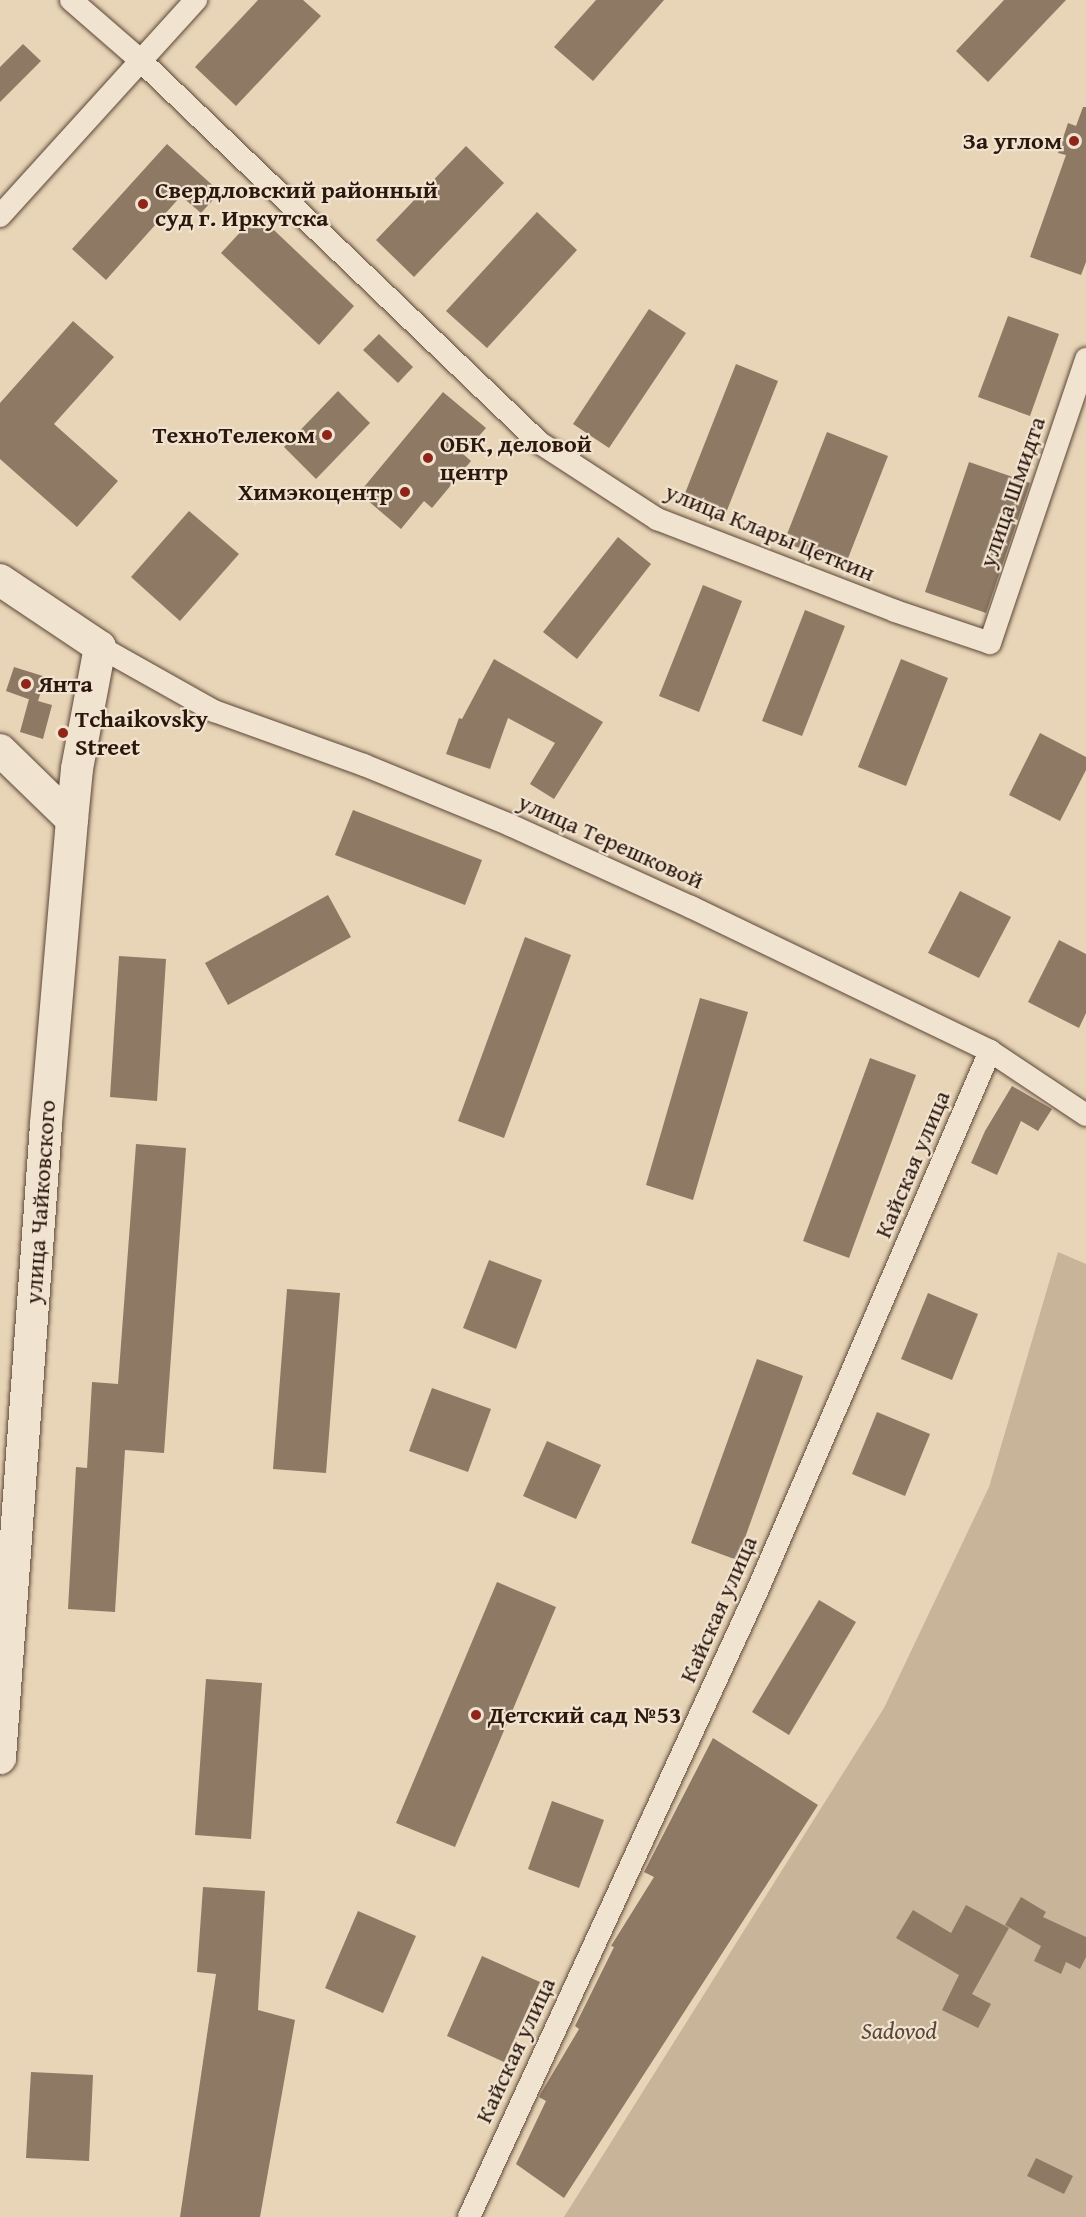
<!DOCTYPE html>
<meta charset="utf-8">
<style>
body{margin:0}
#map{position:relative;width:1086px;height:2217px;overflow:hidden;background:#e8d4b6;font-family:"Gentium Book Plus",serif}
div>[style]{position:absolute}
.green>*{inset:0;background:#c8b499}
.building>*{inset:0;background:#8e7965}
.roads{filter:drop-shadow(0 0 2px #5b4637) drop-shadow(0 0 2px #5b4637)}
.street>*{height:22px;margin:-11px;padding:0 11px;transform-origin:11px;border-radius:11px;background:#f0e3d0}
.secondary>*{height:32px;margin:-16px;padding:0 16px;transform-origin:16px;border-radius:16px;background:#f0e3d0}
.dots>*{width:16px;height:16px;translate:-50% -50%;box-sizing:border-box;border:3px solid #f0e3d0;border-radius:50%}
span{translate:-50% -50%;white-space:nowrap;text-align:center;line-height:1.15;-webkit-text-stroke:4.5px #f0e3d0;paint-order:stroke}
.poi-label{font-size:24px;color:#2c170d;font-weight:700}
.right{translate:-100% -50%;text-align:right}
.left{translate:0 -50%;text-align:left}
.street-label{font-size:24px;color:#2c170d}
.park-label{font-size:24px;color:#5b4637;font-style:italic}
</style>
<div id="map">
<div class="green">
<div style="clip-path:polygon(1058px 1252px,1086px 1264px,1086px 2217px,564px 2217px,884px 1708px,989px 1487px)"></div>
</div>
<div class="building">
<div style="clip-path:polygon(258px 0,303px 0,321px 16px,236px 106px,195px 67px)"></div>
<div style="clip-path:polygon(596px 0,664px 0,593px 81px,554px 47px)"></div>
<div style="clip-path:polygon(1004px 0,1066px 0,988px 82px,956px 51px)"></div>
<div style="clip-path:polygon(23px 44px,41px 61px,0 102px,0 67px)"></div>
<div style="clip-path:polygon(1083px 107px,1086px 107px,1086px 262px,1081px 275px,1030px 257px,1066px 155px,1058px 153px,1068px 123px,1076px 126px)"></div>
<div style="clip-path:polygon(167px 144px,220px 192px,201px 213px,181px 196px,106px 280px,72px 249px)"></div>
<div style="clip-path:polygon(466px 146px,504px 183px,414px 277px,376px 240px)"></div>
<div style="clip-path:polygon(537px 212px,577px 250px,487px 348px,446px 311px)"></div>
<div style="clip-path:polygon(257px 214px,354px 306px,319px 345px,221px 253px)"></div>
<div style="clip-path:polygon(649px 309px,686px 333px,609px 448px,573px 424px)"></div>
<div style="clip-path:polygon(1008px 316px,1059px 334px,1030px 416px,978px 397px)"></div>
<div style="clip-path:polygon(73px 321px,114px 357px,54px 424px,118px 481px,77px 527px,0 459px,0 403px)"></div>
<div style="clip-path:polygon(379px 334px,413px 367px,398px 383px,363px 350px)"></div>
<div style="clip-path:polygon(736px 364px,778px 381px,724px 518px,682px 501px)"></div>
<div style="clip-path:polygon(338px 391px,370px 423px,316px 479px,284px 447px)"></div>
<div style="clip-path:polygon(443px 392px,486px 428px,463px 454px,471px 461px,432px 508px,424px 501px,401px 529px,359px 493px)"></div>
<div style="clip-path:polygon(827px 432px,888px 456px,845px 566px,784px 542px)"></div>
<div style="clip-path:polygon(969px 462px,1030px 483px,986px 613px,925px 592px)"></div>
<div style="clip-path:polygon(189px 511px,239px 554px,180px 621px,131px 577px)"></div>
<div style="clip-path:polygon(618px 537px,651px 564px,577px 659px,543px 632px)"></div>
<div style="clip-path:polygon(703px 585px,742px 601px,699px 712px,659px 696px)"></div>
<div style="clip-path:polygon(805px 610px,845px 626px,802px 736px,762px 721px)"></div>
<div style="clip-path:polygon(494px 659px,603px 722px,554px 799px,530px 784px,555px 743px,508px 718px,490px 769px,446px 754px,459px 718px,462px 719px)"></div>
<div style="clip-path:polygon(901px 659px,948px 678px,906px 786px,858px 767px)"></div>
<div style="clip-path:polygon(14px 667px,46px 677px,38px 701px,52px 705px,43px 739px,20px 732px,29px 699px,31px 700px,6px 691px)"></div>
<div style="clip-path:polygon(1040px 733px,1086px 757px,1086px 770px,1060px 821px,1009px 795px)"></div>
<div style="clip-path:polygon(353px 810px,482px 860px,465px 905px,335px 855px)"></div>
<div style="clip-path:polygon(960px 891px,1011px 917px,979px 978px,928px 953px)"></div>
<div style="clip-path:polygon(328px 895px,351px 937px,228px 1005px,205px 963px)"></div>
<div style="clip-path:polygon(525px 937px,571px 955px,504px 1138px,458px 1121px)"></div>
<div style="clip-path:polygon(1059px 940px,1086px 954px,1086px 1013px,1079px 1028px,1028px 1002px)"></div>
<div style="clip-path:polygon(119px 956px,166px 959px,157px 1101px,110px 1097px)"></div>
<div style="clip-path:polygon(700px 998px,748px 1012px,693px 1200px,646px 1185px)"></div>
<div style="clip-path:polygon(870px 1058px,916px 1075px,849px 1258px,803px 1241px)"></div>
<div style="clip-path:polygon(1012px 1086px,1052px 1109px,1038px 1131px,1021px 1121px,997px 1175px,971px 1163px,985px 1131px)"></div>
<div style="clip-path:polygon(136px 1144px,186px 1148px,164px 1453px,125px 1450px,115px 1612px,68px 1609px,76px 1467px,87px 1468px,92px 1382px,118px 1384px)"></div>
<div style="clip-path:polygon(489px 1260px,542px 1280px,516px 1349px,463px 1328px)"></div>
<div style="clip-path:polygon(287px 1289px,340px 1293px,326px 1473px,273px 1469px)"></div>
<div style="clip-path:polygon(928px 1293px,978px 1314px,952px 1380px,901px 1359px)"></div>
<div style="clip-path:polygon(757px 1359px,803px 1376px,737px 1560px,691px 1543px)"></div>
<div style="clip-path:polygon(432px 1388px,491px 1409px,468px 1472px,409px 1451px)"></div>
<div style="clip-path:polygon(877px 1412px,930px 1434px,905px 1496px,852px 1474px)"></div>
<div style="clip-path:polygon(547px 1441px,601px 1465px,576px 1519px,523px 1496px)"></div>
<div style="clip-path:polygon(497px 1582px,556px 1607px,455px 1847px,396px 1823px)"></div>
<div style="clip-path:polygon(819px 1600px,856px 1622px,789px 1735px,752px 1712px)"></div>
<div style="clip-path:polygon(206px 1679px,262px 1683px,251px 1839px,195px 1835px)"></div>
<div style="clip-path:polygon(713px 1738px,818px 1805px,564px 2198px,516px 2164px,546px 2101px,539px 2097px,541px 2093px,579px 2029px,575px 2026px,614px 1947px,611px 1946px,654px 1877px,644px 1872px)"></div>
<div style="clip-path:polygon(552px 1801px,604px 1820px,579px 1888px,528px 1869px)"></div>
<div style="clip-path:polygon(203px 1887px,265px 1891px,258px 2010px,295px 2020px,260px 2217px,180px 2217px,216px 1974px,197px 1972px)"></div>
<div style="clip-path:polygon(1021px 1897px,1046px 1912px,1043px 1917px,1086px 1937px,1086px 1957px,1080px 1969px,1066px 1962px,1061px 1974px,1034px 1961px,1041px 1946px,1005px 1925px)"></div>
<div style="clip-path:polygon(966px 1905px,1009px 1928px,972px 1994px,991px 2004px,978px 2028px,942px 2010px,959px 1975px,896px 1938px,913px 1910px,951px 1933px)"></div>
<div style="clip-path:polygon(358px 1911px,416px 1936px,383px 2013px,325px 1988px)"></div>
<div style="clip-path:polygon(482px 1956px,540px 1982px,504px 2062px,447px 2036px)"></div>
<div style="clip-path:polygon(31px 2072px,93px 2075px,89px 2161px,26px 2158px)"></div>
<div style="clip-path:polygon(1036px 2158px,1073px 2176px,1064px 2194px,1027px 2176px)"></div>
</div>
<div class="roads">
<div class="street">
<div style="left:71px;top:0;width:91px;rotate:41deg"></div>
<div style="left:140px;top:60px;width:554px;rotate:43.76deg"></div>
<div style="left:540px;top:443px;width:140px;rotate:33deg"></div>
<div style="left:657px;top:519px;width:255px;rotate:21.1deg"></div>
<div style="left:895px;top:611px;width:100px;rotate:18.6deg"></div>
<div style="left:990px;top:643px;width:300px;rotate:-71.3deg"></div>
<div style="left:0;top:216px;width:292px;rotate:-47.8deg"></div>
<div style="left:100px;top:647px;width:131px;rotate:29.3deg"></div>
<div style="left:214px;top:711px;width:159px;rotate:19.8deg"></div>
<div style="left:364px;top:765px;width:158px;rotate:22.3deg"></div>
<div style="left:510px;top:825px;width:199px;rotate:24.4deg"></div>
<div style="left:691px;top:907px;width:332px;rotate:25.7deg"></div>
<div style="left:990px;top:1051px;width:115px;rotate:33.7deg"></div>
<div style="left:469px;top:2217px;width:691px;rotate:-65.29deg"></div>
<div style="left:758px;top:1589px;width:586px;rotate:-66.67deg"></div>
</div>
<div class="secondary">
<div style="left:0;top:580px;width:120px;rotate:33.8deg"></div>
<div style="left:100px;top:647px;width:124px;rotate:100.7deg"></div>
<div style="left:77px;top:769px;width:51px;rotate:95.6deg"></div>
<div style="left:72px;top:820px;width:306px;rotate:94.9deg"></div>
<div style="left:46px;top:1125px;width:635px;rotate:94.16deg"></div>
<div style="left:0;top:750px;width:100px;rotate:44.2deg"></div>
</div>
</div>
<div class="dots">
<div style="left:1074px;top:141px;background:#8f2418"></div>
<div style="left:143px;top:204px;background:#8f2418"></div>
<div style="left:327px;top:435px;background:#8f2418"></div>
<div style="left:428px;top:458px;background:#8f2418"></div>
<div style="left:405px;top:492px;background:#8f2418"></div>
<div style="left:26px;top:684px;background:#8f2418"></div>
<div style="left:63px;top:733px;background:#8f2418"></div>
<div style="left:476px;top:1715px;background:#8f2418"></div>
</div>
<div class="poi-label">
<span class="right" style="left:1062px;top:141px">За углом</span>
<span class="left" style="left:155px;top:204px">Свердловский районный<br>суд г. Иркутска</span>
<span class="right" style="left:315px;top:435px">ТехноТелеком</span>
<span class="left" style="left:440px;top:458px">ОБК, деловой<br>центр</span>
<span class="right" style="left:393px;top:492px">Химэкоцентр</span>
<span class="left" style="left:38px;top:684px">Янта</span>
<span class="left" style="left:75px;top:733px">Tchaikovsky<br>Street</span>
<span class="left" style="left:488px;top:1715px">Детский сад №53</span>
</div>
<div class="street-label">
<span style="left:1012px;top:492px;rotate:-71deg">улица Шмидта</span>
<span style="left:770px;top:532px;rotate:22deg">улица Клары Цеткин</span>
<span style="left:611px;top:841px;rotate:24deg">улица Терешковой</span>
<span style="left:912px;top:1164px;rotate:-67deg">Кайская улица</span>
<span style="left:40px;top:1202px;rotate:-86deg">улица Чайковского</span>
<span style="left:718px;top:1609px;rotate:-66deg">Кайская улица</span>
<span style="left:515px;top:2050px;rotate:-65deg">Кайская улица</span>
</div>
<div class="park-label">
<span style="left:899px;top:2031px">Sadovod</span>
</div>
</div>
